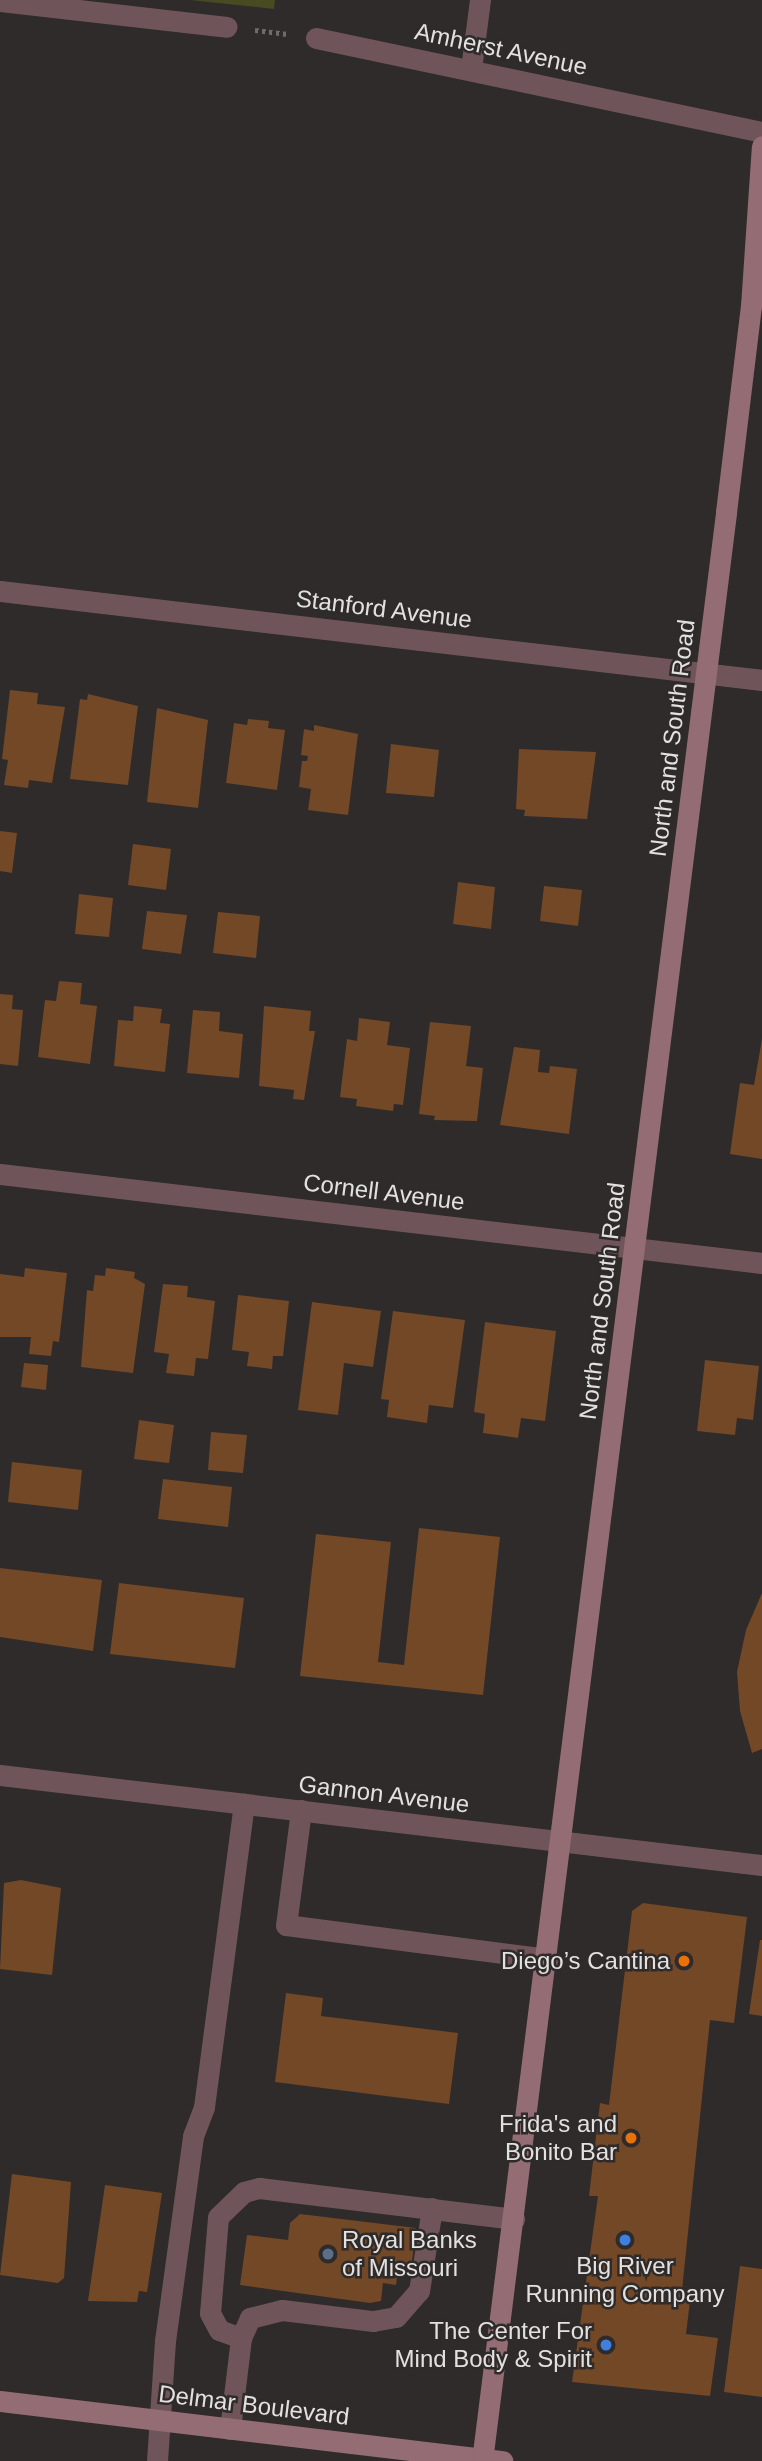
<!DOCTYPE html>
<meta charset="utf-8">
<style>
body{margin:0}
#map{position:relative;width:762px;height:2461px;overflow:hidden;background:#2e2b2a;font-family:Arial,sans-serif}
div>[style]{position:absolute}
.green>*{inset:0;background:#484b21}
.building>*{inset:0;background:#734827}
.path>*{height:4.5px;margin-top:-2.25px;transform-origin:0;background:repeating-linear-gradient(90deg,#6e6b6a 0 3.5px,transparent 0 7px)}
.lane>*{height:21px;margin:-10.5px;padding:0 10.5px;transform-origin:10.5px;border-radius:10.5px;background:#6f5559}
.street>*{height:21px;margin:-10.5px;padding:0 10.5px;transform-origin:10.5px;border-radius:10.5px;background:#6f5559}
.secondary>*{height:21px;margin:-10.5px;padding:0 10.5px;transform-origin:10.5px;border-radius:10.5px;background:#946c73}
.dots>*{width:19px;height:19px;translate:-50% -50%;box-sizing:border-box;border:4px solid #2e2b2a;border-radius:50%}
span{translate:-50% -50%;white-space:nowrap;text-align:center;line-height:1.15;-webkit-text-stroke:5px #2e2b2a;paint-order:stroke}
.street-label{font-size:24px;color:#e3e1e0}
.poi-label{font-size:24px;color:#e3e1e0}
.right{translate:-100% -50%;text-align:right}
.left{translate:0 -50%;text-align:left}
</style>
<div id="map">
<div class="green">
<div style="clip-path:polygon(190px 0,275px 0,274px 9px)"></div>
</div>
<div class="building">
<div style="clip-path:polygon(10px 690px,38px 693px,37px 704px,65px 707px,52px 783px,29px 780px,28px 788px,4px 785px,8px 760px,2px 759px)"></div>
<div style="clip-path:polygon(88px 694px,138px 706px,128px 785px,70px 779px,80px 699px,87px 700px)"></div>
<div style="clip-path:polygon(157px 708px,208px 720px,198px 808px,147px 802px)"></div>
<div style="clip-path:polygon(248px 719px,269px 721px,268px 728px,285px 730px,277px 790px,226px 783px,234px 723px,247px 725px)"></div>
<div style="clip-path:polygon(314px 725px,358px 734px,348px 815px,308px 810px,311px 789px,299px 787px,302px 761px,307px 761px,308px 756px,301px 755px,304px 729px,314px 731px)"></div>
<div style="clip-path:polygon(391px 744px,439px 750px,434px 797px,386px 793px)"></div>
<div style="clip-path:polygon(519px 749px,596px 752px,587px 819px,524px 816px,525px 810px,516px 809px)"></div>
<div style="clip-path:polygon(0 831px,17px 833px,12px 873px,0 871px)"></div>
<div style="clip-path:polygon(133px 844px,171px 849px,166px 890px,128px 885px)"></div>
<div style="clip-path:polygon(458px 882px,495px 887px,491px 929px,453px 924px)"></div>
<div style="clip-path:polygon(544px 886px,582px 890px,578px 926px,540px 921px)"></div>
<div style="clip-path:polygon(79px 894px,113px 898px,109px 937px,75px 934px)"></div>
<div style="clip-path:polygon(147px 911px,187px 915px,181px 954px,142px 949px)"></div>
<div style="clip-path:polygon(218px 912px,260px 916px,256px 958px,213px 953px)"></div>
<div style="clip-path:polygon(59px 981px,82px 983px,80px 1004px,97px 1006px,90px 1064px,38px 1057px,45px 1000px,56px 1001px)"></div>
<div style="clip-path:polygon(0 994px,13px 995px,12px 1009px,23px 1010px,18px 1066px,0 1064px)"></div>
<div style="clip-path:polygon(134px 1006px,162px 1009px,160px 1023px,170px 1024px,165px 1072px,114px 1066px,118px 1020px,133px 1021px)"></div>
<div style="clip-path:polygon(264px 1006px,311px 1011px,309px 1031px,315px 1031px,304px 1100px,293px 1099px,294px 1090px,259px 1086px)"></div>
<div style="clip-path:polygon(193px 1010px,220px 1012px,219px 1031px,243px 1034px,239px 1078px,187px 1073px)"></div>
<div style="clip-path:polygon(359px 1018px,390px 1022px,387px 1045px,410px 1048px,403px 1105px,394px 1104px,393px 1111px,356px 1106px,357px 1099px,340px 1097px,347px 1039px,357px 1041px)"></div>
<div style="clip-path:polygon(430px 1022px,471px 1026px,466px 1066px,483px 1068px,477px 1121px,434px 1120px,435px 1116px,419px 1114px)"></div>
<div style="clip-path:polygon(762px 1039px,762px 1159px,730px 1154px,740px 1083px,754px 1085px)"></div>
<div style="clip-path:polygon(514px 1047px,540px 1050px,538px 1072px,549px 1073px,550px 1066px,577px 1069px,569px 1134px,500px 1125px)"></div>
<div style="clip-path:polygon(25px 1268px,67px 1273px,59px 1342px,53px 1341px,51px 1356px,29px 1354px,31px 1337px,0 1337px,0 1274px,24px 1277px)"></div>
<div style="clip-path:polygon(106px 1268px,135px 1272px,134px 1278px,145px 1284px,133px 1373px,81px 1367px,87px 1290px,93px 1291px,95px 1275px,105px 1276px)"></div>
<div style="clip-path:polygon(163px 1284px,188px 1286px,187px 1297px,215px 1301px,208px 1359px,196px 1358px,194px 1376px,166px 1373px,169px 1354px,154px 1352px)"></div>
<div style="clip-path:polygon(238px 1295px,289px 1301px,283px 1356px,273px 1356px,272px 1369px,247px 1366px,249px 1352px,232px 1350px)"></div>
<div style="clip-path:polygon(312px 1302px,381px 1311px,373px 1367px,344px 1363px,338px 1415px,298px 1410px)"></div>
<div style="clip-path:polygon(393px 1311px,465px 1320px,453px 1408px,429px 1405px,427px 1423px,387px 1417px,389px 1400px,381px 1399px)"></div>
<div style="clip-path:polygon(485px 1322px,556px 1331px,545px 1421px,521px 1418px,518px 1438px,483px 1433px,485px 1414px,474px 1412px)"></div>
<div style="clip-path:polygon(705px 1360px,759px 1366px,753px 1420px,737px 1418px,735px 1435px,697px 1431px)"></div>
<div style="clip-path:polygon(24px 1363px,48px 1365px,46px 1390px,21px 1387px)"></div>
<div style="clip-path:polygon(139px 1420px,174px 1425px,169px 1463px,134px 1459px)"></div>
<div style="clip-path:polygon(211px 1432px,247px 1435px,243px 1473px,208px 1470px)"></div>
<div style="clip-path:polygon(12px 1462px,82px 1470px,78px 1510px,8px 1502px)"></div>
<div style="clip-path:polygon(163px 1479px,232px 1487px,228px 1527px,158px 1519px)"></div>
<div style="clip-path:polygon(419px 1528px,500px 1537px,483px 1695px,300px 1676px,316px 1534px,391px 1542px,378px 1662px,404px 1665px)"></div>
<div style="clip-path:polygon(0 1568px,102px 1580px,93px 1651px,0 1637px)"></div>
<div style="clip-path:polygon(119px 1583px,244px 1598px,235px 1668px,110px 1654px)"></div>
<div style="clip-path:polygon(762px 1593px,762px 1749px,752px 1753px,740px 1711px,737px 1672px,746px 1630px)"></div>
<div style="clip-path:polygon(21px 1880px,61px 1888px,52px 1975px,0 1969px,4px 1883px)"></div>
<div style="clip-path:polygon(643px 1903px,747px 1917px,734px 2023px,710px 2020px,681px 2300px,690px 2301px,686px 2334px,718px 2338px,710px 2396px,572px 2382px,598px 2196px,589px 2196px,600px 2103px,609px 2105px,632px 1911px)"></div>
<div style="clip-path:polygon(760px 1940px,762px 1940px,762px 2016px,749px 2014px)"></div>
<div style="clip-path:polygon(286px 1993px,323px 1998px,321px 2016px,458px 2033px,449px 2104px,275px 2082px)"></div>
<div style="clip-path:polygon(12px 2174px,71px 2182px,64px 2278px,58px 2283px,0 2275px)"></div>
<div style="clip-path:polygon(105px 2185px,162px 2193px,147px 2292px,139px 2291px,137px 2302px,88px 2301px)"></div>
<div style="clip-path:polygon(300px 2214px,416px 2228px,411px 2269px,398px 2269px,396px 2285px,383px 2283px,381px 2301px,370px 2303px,240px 2285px,247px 2235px,288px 2240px,290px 2223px)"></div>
<div style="clip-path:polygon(740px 2266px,762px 2269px,762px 2397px,724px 2392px)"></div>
</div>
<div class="path">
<div style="left:255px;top:30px;width:33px;rotate:7deg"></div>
</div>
<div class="lane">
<div style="left:301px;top:1810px;width:116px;rotate:97.4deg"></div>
<div style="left:286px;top:1925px;width:264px;rotate:7.4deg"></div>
<div style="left:241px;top:2338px;width:23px;rotate:-160deg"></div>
<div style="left:219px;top:2330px;width:19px;rotate:-118deg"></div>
<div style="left:210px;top:2313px;width:96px;rotate:-85.2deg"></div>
<div style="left:218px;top:2217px;width:36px;rotate:-44deg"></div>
<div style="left:244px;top:2192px;width:16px;rotate:-15deg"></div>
<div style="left:259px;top:2188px;width:257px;rotate:6.9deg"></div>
<div style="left:230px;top:2429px;width:92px;rotate:-83.1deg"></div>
<div style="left:241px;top:2338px;width:22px;rotate:-66deg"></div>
<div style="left:250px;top:2318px;width:33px;rotate:-14deg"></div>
<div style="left:282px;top:2310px;width:92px;rotate:6.9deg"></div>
<div style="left:373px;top:2321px;width:23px;rotate:-10deg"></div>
<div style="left:396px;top:2317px;width:35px;rotate:-49deg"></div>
<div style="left:419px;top:2291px;width:84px;rotate:-81.1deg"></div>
<div style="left:157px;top:2461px;width:120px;rotate:-86.2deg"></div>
<div style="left:165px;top:2341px;width:207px;rotate:-82.2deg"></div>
<div style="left:193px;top:2136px;width:31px;rotate:-69deg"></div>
<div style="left:204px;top:2107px;width:306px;rotate:-82.5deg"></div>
</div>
<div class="street">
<div style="left:0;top:1px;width:228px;rotate:6.5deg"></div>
<div style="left:316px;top:38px;width:456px;rotate:11.9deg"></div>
<div style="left:471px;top:69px;width:70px;rotate:-82.6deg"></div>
<div style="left:0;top:591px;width:767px;rotate:6.66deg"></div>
<div style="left:0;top:1174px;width:767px;rotate:6.66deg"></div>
<div style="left:0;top:1775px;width:767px;rotate:6.74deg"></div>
</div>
<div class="secondary">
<div style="left:0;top:2401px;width:506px;rotate:6.82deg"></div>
<div style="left:482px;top:2461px;width:1964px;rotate:-82.86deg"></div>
<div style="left:726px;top:512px;width:208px;rotate:-83.1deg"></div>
<div style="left:751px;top:306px;width:160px;rotate:-86.1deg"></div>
</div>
<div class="dots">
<div style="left:684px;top:1961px;background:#e8710a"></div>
<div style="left:631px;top:2138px;background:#e8710a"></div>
<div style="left:625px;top:2240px;background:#3f7fe0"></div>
<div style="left:328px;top:2254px;background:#5c6f8a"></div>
<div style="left:606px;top:2345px;background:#3f7fe0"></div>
</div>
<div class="street-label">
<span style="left:501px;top:49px;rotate:12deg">Amherst Avenue</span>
<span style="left:384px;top:609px;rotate:7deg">Stanford Avenue</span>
<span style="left:672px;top:738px;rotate:-83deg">North and South Road</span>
<span style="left:384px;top:1192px;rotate:7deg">Cornell Avenue</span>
<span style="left:602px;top:1301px;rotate:-83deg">North and South Road</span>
<span style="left:384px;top:1794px;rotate:7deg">Gannon Avenue</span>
<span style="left:254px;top:2405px;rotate:7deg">Delmar Boulevard</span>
</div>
<div class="poi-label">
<span class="right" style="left:670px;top:1961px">Diego’s Cantina</span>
<span class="right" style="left:617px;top:2138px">Frida's and<br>Bonito Bar</span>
<span class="left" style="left:342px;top:2254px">Royal Banks<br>of Missouri</span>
<span style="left:625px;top:2280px">Big River<br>Running Company</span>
<span class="right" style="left:592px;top:2345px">The Center For<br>Mind Body &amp; Spirit</span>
</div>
</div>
